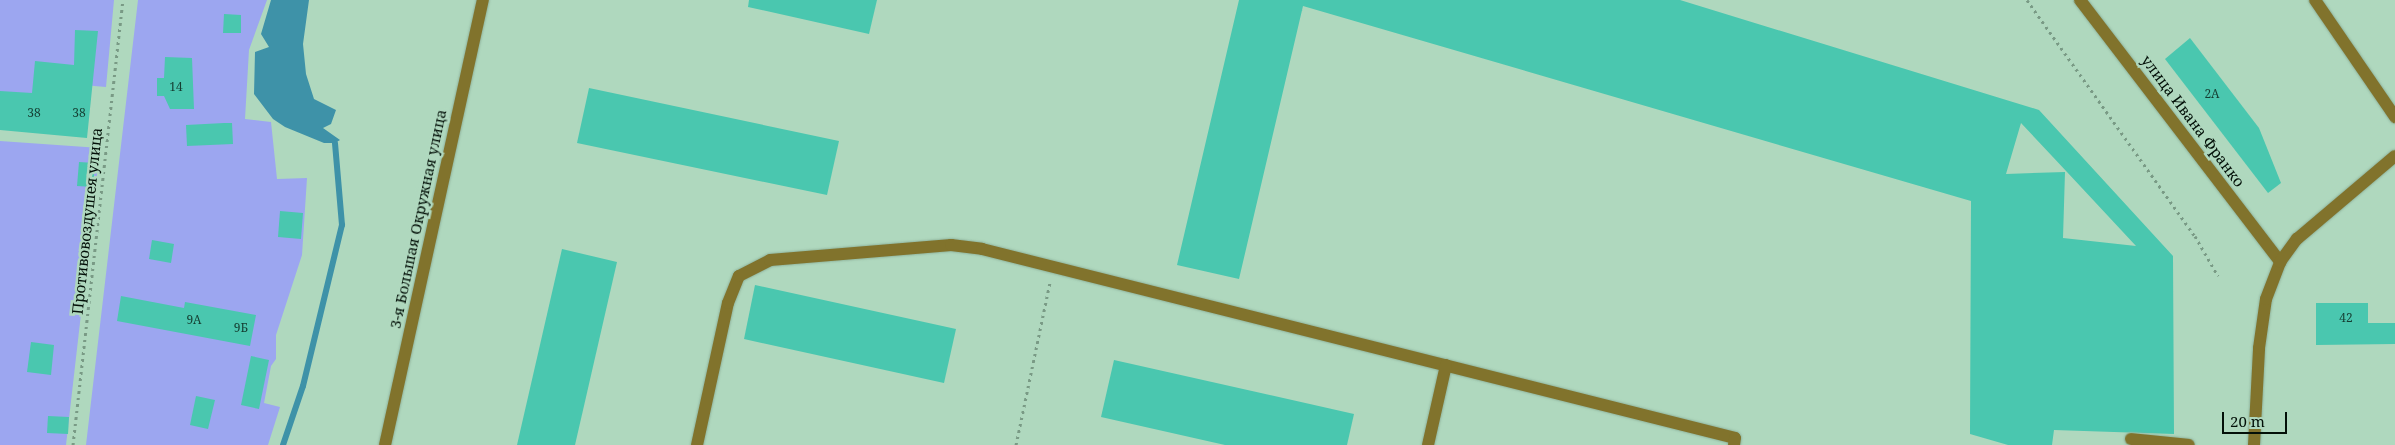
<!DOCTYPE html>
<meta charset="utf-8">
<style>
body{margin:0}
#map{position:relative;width:2395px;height:445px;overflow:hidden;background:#afd8be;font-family:"Noto Serif",serif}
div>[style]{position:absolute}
.green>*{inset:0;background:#9ca6f0}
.water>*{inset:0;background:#3e92a8}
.stream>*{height:6px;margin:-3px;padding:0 3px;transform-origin:3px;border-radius:3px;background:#3e92a8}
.building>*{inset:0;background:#4ac7af}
.path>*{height:3px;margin-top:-1.5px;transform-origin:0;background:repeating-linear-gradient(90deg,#799a85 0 2.5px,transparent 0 6.5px)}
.roads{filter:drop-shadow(0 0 1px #90b49d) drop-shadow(0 0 1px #90b49d)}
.minor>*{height:12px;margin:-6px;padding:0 6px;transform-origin:6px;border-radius:6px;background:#81732c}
span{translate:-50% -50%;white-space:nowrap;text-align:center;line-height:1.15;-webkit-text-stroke:5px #afd8be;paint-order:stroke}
.number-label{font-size:12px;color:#153e32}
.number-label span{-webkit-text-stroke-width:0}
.street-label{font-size:15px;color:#031008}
.scale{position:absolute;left:2222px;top:412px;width:65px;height:22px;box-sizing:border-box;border:2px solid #031008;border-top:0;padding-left:6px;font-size:15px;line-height:18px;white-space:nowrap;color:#031008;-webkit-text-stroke:4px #afd8be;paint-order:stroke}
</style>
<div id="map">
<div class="green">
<div style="clip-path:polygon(0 0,114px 0,106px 87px,71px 84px,0 130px)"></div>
<div style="clip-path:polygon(138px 0,267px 0,249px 50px,245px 119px,271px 122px,277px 179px,307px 178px,302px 255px,276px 335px,276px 359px,271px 366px,264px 403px,280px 407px,268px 445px,86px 445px)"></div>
<div style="clip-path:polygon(0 141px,100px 148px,66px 445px,0 445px)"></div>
</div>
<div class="water">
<div style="clip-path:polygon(271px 0,309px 0,303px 44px,306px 74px,314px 99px,336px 110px,331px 124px,323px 128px,340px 140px,335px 143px,324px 143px,285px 127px,273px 119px,254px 94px,255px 52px,269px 47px,261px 34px)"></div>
</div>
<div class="stream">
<div style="left:283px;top:445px;width:62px;rotate:-71.3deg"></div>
<div style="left:303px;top:386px;width:166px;rotate:-76.4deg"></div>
<div style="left:342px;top:225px;width:82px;rotate:-94.9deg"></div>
</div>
<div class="building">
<div style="clip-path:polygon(749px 0,877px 0,869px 34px,748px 7px)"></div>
<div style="clip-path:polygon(evenodd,1239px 0,1680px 0,2039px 110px,2173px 256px,2174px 434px,2054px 430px,2052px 445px,2008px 445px,1970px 434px,1971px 201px,1303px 6px,1239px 279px,1177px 265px,1239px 0,2021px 123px,2067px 172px,2136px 246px,2063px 238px,2065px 172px,2006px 174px,2021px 123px)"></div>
<div style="clip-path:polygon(224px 14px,241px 15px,241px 33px,223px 33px)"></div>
<div style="clip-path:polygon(75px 30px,98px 31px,87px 138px,0 130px,0 91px,32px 93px,35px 61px,74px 65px)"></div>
<div style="clip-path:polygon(2190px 38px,2259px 128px,2281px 183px,2268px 193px,2165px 59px)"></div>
<div style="clip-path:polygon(165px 57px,192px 58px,194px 109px,170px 109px,164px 96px,157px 96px,157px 78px,164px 78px)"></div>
<div style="clip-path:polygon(589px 88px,839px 141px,827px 195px,577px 143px)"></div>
<div style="clip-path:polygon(224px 123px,232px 123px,233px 144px,187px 146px,186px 125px)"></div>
<div style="clip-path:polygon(79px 162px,95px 163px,93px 187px,77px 186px)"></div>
<div style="clip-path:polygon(280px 211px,303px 213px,301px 239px,278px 237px)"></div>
<div style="clip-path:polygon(152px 240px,174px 244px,171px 263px,149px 259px)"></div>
<div style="clip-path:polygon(562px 249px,617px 262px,575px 445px,517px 445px)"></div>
<div style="clip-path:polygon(755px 285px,956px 329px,944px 383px,744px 339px)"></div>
<div style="clip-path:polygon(121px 296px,184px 308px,185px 302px,256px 315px,250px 346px,117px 321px)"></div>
<div style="clip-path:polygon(2316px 303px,2368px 303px,2368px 323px,2395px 323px,2395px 344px,2316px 345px)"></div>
<div style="clip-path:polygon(31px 342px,54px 345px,51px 375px,27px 372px)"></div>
<div style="clip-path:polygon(251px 356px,269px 360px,259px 409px,241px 405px)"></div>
<div style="clip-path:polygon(1114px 360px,1354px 414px,1347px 445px,1225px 445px,1101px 417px)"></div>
<div style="clip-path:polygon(196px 396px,215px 400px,208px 429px,190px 425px)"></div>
<div style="clip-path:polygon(48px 416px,69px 417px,68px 434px,47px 433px)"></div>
</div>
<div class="path">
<div style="left:2027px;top:0;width:290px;rotate:54.6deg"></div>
<div style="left:2195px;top:236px;width:46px;rotate:60.1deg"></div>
<div style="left:73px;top:445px;width:448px;rotate:-83.6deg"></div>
<div style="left:1016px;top:445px;width:167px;rotate:-78.2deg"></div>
</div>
<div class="roads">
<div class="minor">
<div style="left:2080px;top:0;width:330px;rotate:52.6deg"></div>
<div style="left:2315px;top:0;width:142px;rotate:55.6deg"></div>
<div style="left:2131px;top:439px;width:58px;rotate:5.9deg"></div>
<div style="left:385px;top:445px;width:456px;rotate:-77.6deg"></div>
<div style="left:697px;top:445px;width:145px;rotate:-77.7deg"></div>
<div style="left:728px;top:303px;width:29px;rotate:-68deg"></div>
<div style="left:739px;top:276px;width:35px;rotate:-27deg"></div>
<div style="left:770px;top:260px;width:182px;rotate:-4.7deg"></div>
<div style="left:951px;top:245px;width:31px;rotate:7deg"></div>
<div style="left:982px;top:249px;width:776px;rotate:14.09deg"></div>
<div style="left:1735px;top:438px;width:7px;rotate:98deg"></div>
<div style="left:1428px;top:445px;width:82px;rotate:-77.3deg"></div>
<div style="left:2254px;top:445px;width:97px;rotate:-87deg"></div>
<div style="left:2259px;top:348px;width:49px;rotate:-81.9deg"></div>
<div style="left:2266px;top:299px;width:40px;rotate:-69deg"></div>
<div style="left:2280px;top:262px;width:29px;rotate:-54deg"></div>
<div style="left:2297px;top:239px;width:128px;rotate:-40.3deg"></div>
</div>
</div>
<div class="number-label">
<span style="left:176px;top:87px">14</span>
<span style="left:2212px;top:94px">2А</span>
<span style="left:34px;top:113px">38</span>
<span style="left:79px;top:113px">38</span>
<span style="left:2346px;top:318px">42</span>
<span style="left:194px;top:320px">9А</span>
<span style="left:241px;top:328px">9Б</span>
</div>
<div class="street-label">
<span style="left:2193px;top:121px;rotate:53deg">улица Ивана Франко</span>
<span style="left:418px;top:219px;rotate:-78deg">3-я Большая Окружная улица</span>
<span style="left:87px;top:221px;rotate:-84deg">Противовоздушея улица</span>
</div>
<div class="scale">20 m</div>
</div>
